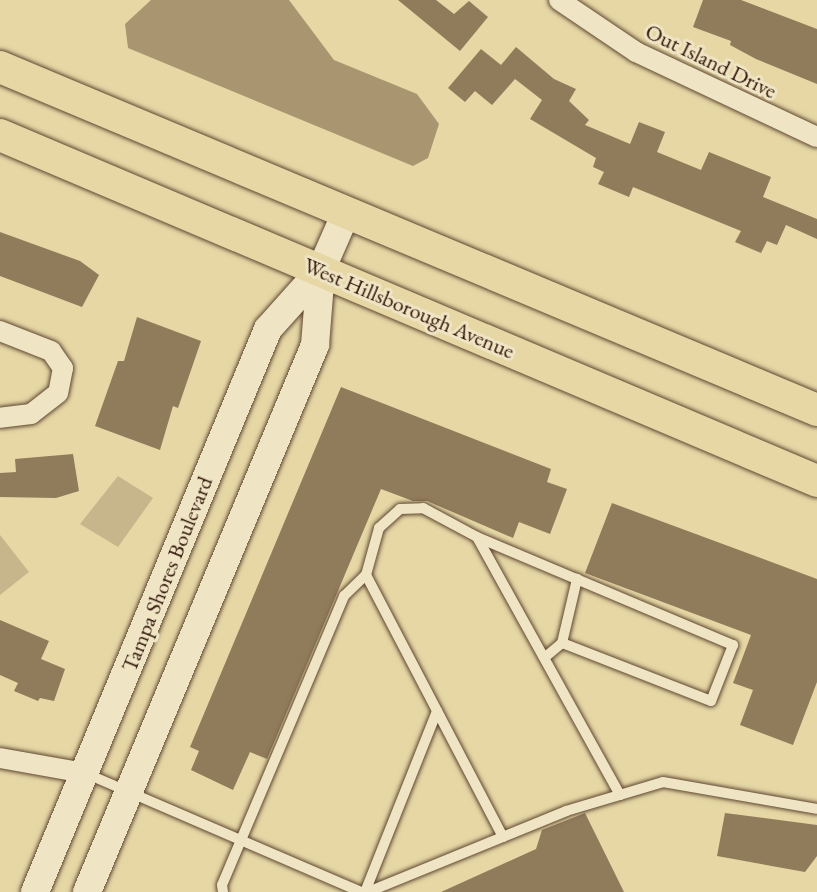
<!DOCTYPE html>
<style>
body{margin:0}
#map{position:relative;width:817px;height:892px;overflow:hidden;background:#e6d7a5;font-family:"EB Garamond",serif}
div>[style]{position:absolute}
.green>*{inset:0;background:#c7b68b}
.water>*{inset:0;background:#a99671}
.building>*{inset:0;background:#907b5b}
.roads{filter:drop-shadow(0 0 2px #5f4732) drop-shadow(0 0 2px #5f4732)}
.lane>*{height:10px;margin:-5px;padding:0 5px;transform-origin:5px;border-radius:5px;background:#efe5c4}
.street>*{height:20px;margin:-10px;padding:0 10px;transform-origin:10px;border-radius:10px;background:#efe5c4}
.secondary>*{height:28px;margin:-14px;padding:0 14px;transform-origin:14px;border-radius:14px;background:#efe5c4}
.primary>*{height:32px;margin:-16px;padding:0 16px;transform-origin:16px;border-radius:16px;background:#e6d7a5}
span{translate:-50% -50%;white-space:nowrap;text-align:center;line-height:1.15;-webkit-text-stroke:6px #efe5c4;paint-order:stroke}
.street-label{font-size:22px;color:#32170b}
</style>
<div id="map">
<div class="green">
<div style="clip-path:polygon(118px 476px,153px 498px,118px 547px,80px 524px)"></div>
<div style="clip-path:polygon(0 535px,29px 572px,0 595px)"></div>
</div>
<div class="water">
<div style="clip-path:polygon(151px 0,289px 0,334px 60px,417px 94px,439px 124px,428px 158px,413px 166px,128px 48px,125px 24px)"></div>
</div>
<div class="building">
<div style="clip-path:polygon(398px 0,436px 0,454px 14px,469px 1px,488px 17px,460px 51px)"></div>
<div style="clip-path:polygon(703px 0,741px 0,817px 29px,817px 84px,756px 59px,730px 45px,731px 41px,693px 27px)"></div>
<div style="clip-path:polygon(516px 47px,554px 79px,576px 89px,569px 101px,589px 120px,585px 125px,630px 144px,639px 122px,665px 132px,657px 152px,701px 170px,709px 152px,771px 177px,763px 197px,817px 219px,817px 239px,786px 225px,777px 245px,767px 241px,761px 253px,735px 242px,741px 231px,633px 187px,629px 197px,598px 184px,604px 172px,593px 167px,596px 158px,530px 119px,542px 100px,515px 79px,492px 105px,475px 91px,465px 102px,448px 88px,481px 49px,501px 65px)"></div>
<div style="clip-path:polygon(0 232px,80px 261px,99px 275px,82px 307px,0 276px)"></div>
<div style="clip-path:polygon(137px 317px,201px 341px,178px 408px,173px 406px,160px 450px,95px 426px,118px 361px,124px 361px)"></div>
<div style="clip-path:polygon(341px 387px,551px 469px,547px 482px,567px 489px,550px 534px,519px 522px,513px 538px,427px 501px,413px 501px,381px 489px,267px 759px,250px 752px,233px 790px,191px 770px,199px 751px,190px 747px)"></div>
<div style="clip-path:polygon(73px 454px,79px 491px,56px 498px,0 497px,0 473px,16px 472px,15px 459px)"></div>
<div style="clip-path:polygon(612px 503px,817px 579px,817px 682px,793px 745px,740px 725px,753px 690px,733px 683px,751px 635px,585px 573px)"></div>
<div style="clip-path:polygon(0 620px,49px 641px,41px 659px,65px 669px,54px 701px,40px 698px,38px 701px,14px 691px,18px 683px,0 675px)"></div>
<div style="clip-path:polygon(585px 813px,624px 892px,441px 892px,536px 849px,542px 830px)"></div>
<div style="clip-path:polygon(725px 813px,817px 825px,817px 856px,805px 872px,717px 856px)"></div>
</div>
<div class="roads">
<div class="lane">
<div style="left:477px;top:537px;width:278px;rotate:22.9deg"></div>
<div style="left:733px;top:645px;width:60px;rotate:111.4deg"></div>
<div style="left:711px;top:701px;width:160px;rotate:-158.7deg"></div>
<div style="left:562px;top:643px;width:23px;rotate:140deg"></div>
<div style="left:562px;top:643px;width:66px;rotate:-76.8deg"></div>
<div style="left:85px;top:773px;width:301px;rotate:23.3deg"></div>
<div style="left:503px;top:837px;width:296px;rotate:-117.6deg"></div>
<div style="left:366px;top:575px;width:49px;rotate:-74.5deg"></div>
<div style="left:379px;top:528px;width:28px;rotate:-42deg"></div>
<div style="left:400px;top:509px;width:23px;rotate:-2deg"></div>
<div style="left:423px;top:508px;width:61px;rotate:28.2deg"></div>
<div style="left:477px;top:537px;width:295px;rotate:61deg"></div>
<div style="left:223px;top:892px;width:7px;rotate:-98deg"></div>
<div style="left:222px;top:885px;width:314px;rotate:-67.1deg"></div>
<div style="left:344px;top:596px;width:30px;rotate:-44deg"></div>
<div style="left:365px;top:892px;width:195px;rotate:-68.3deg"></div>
<div style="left:368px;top:892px;width:214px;rotate:-22.2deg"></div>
<div style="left:566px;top:811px;width:101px;rotate:-16.6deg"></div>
<div style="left:663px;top:782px;width:156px;rotate:9.9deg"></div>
</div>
<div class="street">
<div style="left:559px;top:0;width:93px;rotate:34deg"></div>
<div style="left:636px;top:52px;width:200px;rotate:25.2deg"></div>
<div style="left:0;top:331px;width:55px;rotate:21.4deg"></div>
<div style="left:51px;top:351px;width:21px;rotate:55deg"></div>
<div style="left:63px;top:368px;width:25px;rotate:101deg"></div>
<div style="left:58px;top:393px;width:34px;rotate:142deg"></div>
<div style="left:31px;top:414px;width:31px;rotate:173deg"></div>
<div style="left:0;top:758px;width:85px;rotate:10.1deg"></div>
</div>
<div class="secondary">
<div style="left:35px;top:892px;width:609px;rotate:-67.52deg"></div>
<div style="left:268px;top:329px;width:79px;rotate:-48.1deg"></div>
<div style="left:321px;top:270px;width:62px;rotate:-66.3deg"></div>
<div style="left:87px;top:892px;width:593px;rotate:-67.37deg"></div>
<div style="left:315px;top:345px;width:75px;rotate:-85.4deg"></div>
</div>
<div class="primary">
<div style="left:0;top:67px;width:886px;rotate:22.77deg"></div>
<div style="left:0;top:135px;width:887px;rotate:22.95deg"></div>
</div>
</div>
<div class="street-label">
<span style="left:711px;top:61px;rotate:26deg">Out Island Drive</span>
<span style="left:409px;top:308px;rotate:23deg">West Hillsborough Avenue</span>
<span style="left:167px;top:574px;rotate:-68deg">Tampa Shores Boulevard</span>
</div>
</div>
